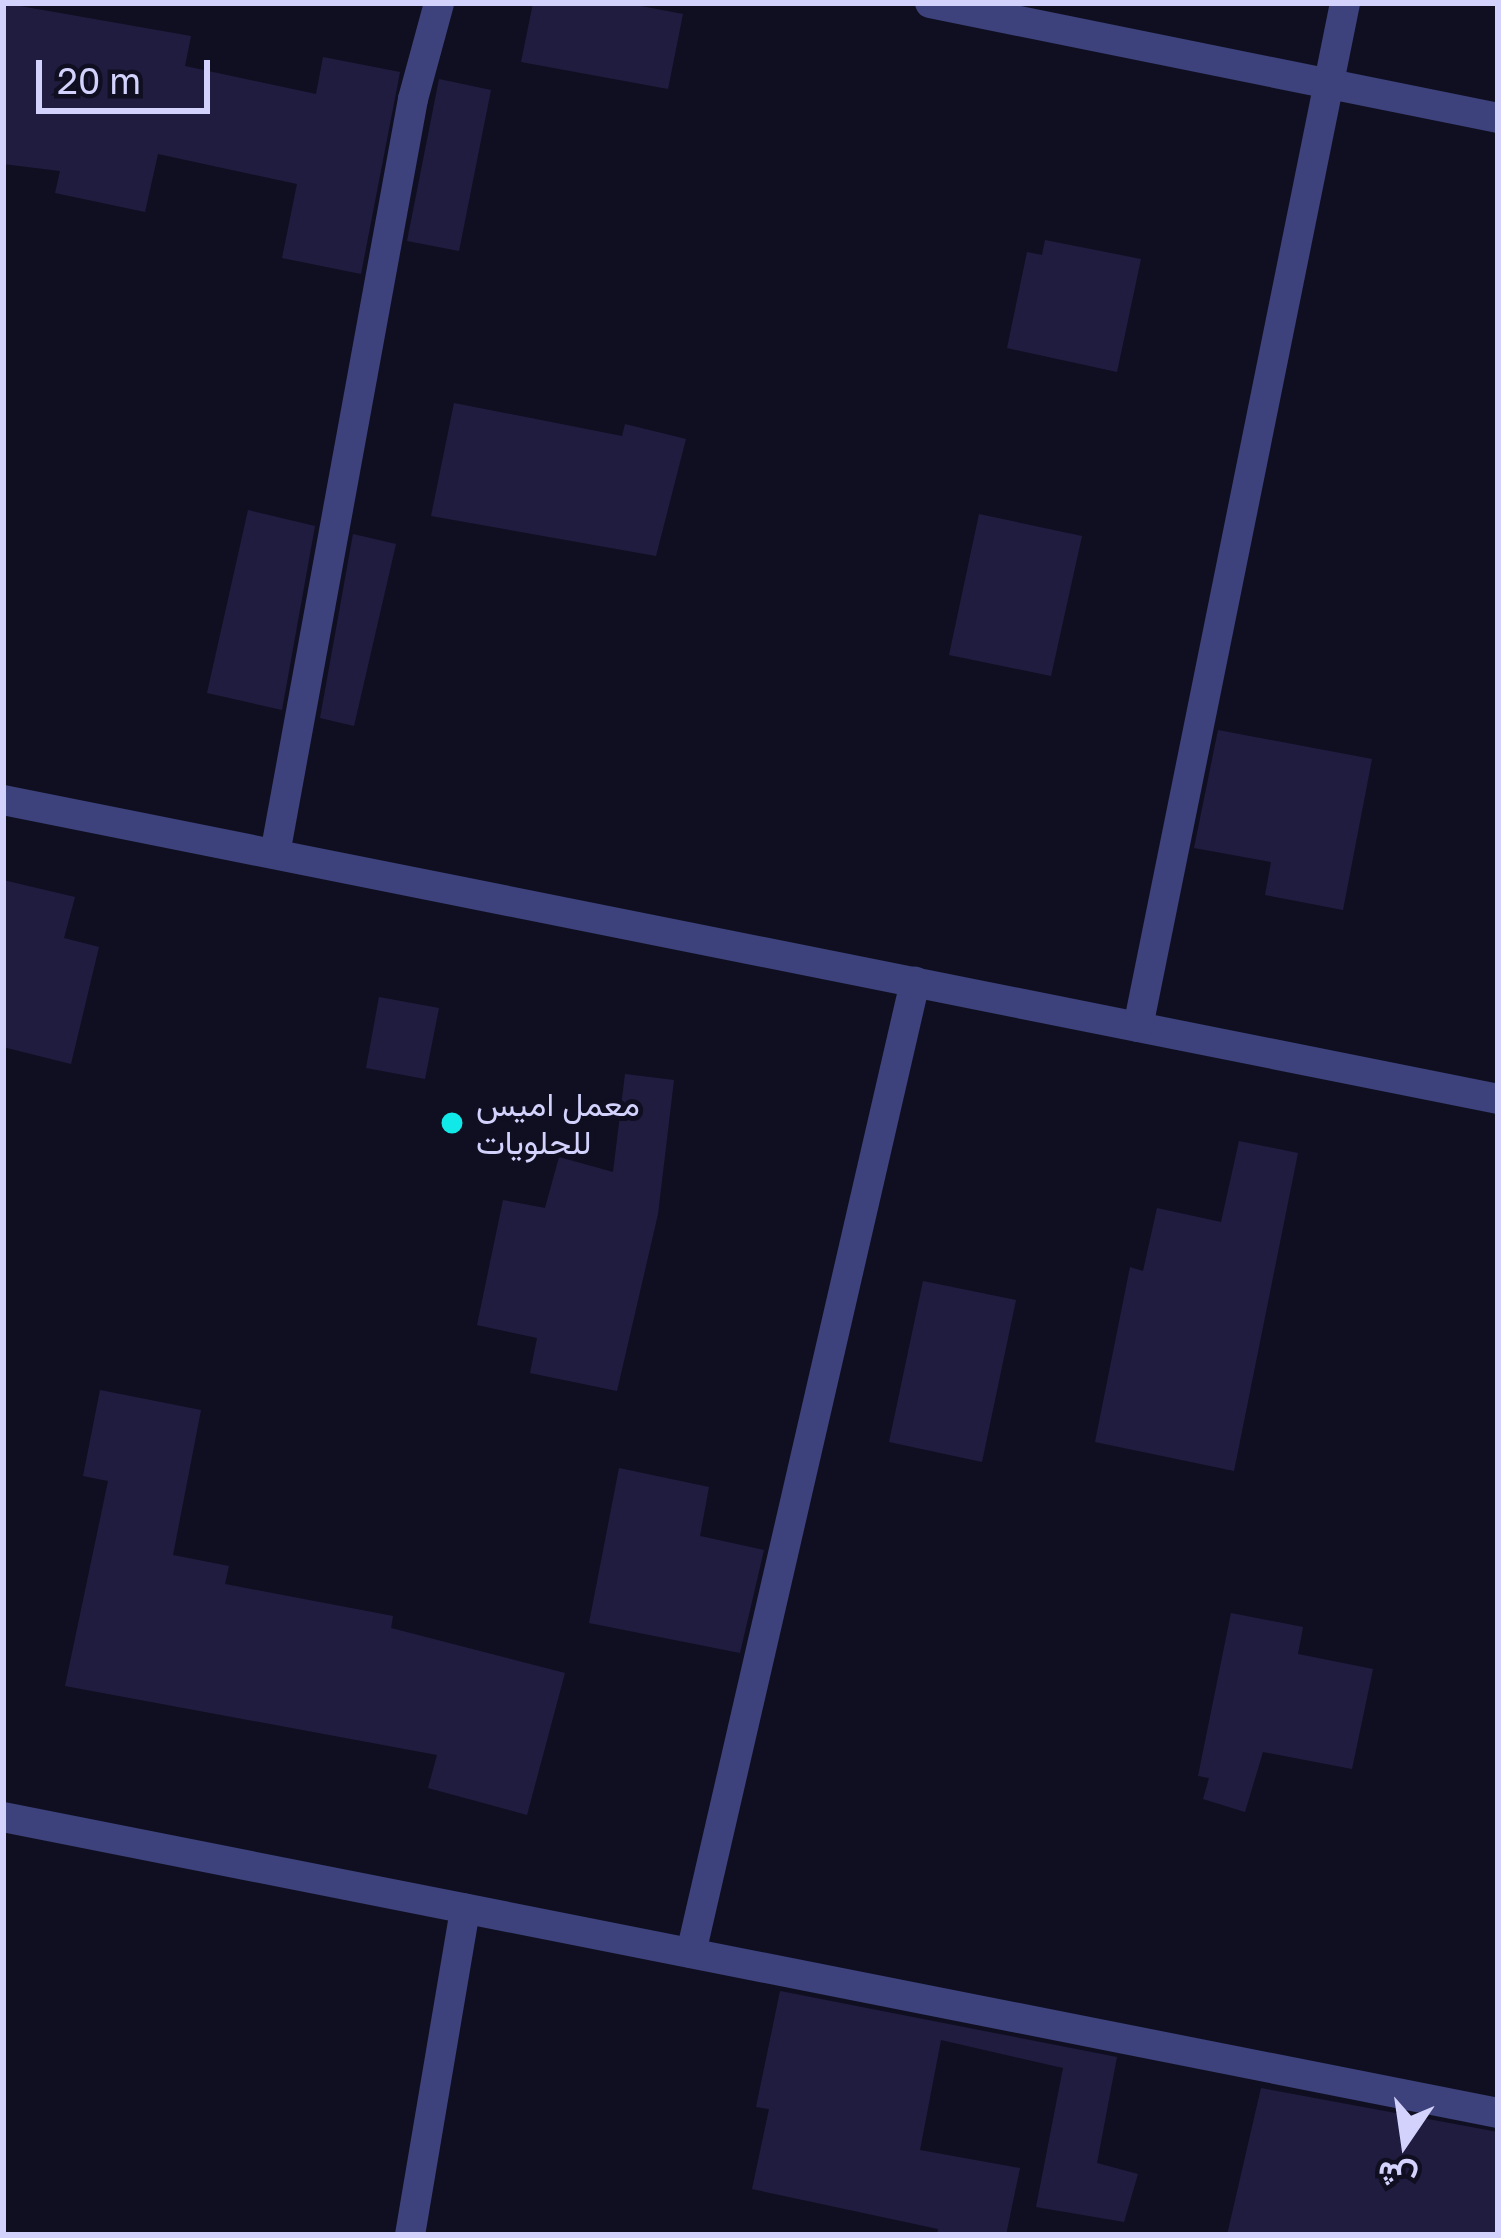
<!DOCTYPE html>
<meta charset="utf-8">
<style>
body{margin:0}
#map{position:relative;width:1501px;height:2238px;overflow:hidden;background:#100f21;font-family:"Golos Text",Vazirmatn,sans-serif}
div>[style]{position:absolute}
.building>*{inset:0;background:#201c40}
.minor>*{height:30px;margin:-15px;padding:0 15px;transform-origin:15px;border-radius:15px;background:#3d427c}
.dots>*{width:33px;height:33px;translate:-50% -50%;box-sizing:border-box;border:6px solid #100f21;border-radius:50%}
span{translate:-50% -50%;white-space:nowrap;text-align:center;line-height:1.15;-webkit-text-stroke:10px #100f21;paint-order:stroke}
.poi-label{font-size:33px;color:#d2d2fc}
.left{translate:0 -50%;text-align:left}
.frame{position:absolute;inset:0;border:6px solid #d2d2fc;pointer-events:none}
.north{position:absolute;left:1345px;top:2082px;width:120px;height:120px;-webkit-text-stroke:9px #100f21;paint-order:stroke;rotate:193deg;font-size:33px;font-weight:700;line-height:48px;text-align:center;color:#d2d2fc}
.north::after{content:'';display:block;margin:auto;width:42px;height:54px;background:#d2d2fc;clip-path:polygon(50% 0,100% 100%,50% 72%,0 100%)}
.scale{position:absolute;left:36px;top:60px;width:174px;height:54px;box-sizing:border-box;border:6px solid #d2d2fc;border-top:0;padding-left:15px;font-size:36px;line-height:42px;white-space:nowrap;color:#d2d2fc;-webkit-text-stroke:9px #100f21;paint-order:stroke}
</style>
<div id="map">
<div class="building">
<div style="clip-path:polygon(3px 3px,191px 36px,185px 66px,316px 94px,323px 57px,400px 72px,361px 274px,282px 258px,297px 184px,158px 154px,145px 212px,55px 193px,60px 171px,3px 164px)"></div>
<div style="clip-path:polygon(533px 3px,625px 3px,683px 14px,668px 89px,521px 62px)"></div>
<div style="clip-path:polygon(439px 79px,491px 90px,459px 251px,407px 241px)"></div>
<div style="clip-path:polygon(1045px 240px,1141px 259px,1117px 372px,1007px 348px,1027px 252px,1042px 255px)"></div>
<div style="clip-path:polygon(454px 403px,622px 436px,625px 424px,686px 439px,656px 556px,431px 516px)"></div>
<div style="clip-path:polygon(248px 510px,315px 526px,282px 710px,207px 693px)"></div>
<div style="clip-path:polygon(979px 514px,1082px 536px,1051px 676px,949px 655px)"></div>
<div style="clip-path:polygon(353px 534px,396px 544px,354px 726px,320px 718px)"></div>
<div style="clip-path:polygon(1218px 730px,1372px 759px,1343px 910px,1265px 895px,1271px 862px,1194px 848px)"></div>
<div style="clip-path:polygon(3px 880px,75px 897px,64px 938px,99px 947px,71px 1064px,3px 1047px)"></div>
<div style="clip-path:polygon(379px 997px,439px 1008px,425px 1079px,366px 1068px)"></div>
<div style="clip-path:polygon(625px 1074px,674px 1080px,658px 1214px,617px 1391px,530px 1373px,537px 1338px,477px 1325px,503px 1200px,545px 1208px,559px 1157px,613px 1172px)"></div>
<div style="clip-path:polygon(1239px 1141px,1298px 1153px,1234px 1471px,1095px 1442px,1130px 1267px,1143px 1271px,1157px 1208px,1221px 1222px)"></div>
<div style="clip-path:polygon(923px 1281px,1016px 1300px,982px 1462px,889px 1442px)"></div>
<div style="clip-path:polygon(100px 1390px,201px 1410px,173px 1555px,229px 1566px,225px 1584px,393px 1616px,391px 1628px,565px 1673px,527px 1815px,428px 1788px,437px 1755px,65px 1686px,108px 1481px,83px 1476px)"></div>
<div style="clip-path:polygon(619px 1468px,709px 1487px,700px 1536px,764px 1550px,740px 1653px,589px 1623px)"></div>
<div style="clip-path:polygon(1231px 1613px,1303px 1627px,1298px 1654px,1373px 1669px,1352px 1769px,1263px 1752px,1245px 1812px,1203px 1799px,1209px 1778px,1198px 1776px)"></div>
<div style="clip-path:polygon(780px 1991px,1117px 2057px,1097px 2163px,1138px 2174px,1124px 2222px,1036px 2207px,1063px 2068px,941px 2040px,920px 2150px,1020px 2168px,1006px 2235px,937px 2235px,938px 2229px,752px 2189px,769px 2109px,756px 2107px)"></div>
<div style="clip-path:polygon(1261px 2088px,1498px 2132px,1498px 2235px,1227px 2235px)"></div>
</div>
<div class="minor">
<div style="left:930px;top:3px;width:580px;rotate:11.45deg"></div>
<div style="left:3px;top:800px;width:1525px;rotate:11.31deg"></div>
<div style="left:275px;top:854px;width:768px;rotate:-79.64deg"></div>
<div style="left:413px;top:99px;width:99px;rotate:-74.8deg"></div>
<div style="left:1138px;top:1027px;width:1045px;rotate:-78.57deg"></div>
<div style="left:3px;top:1817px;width:1524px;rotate:11.2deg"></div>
<div style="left:691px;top:1953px;width:997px;rotate:-77.01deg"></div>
<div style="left:410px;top:2235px;width:331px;rotate:-80.4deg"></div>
</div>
<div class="dots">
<div style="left:452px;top:1123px;background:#11e9e8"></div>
</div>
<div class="poi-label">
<span class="left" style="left:476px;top:1123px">معمل اميس<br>للحلويات</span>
</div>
<div class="frame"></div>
<div class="north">ش</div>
<div class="scale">20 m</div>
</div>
